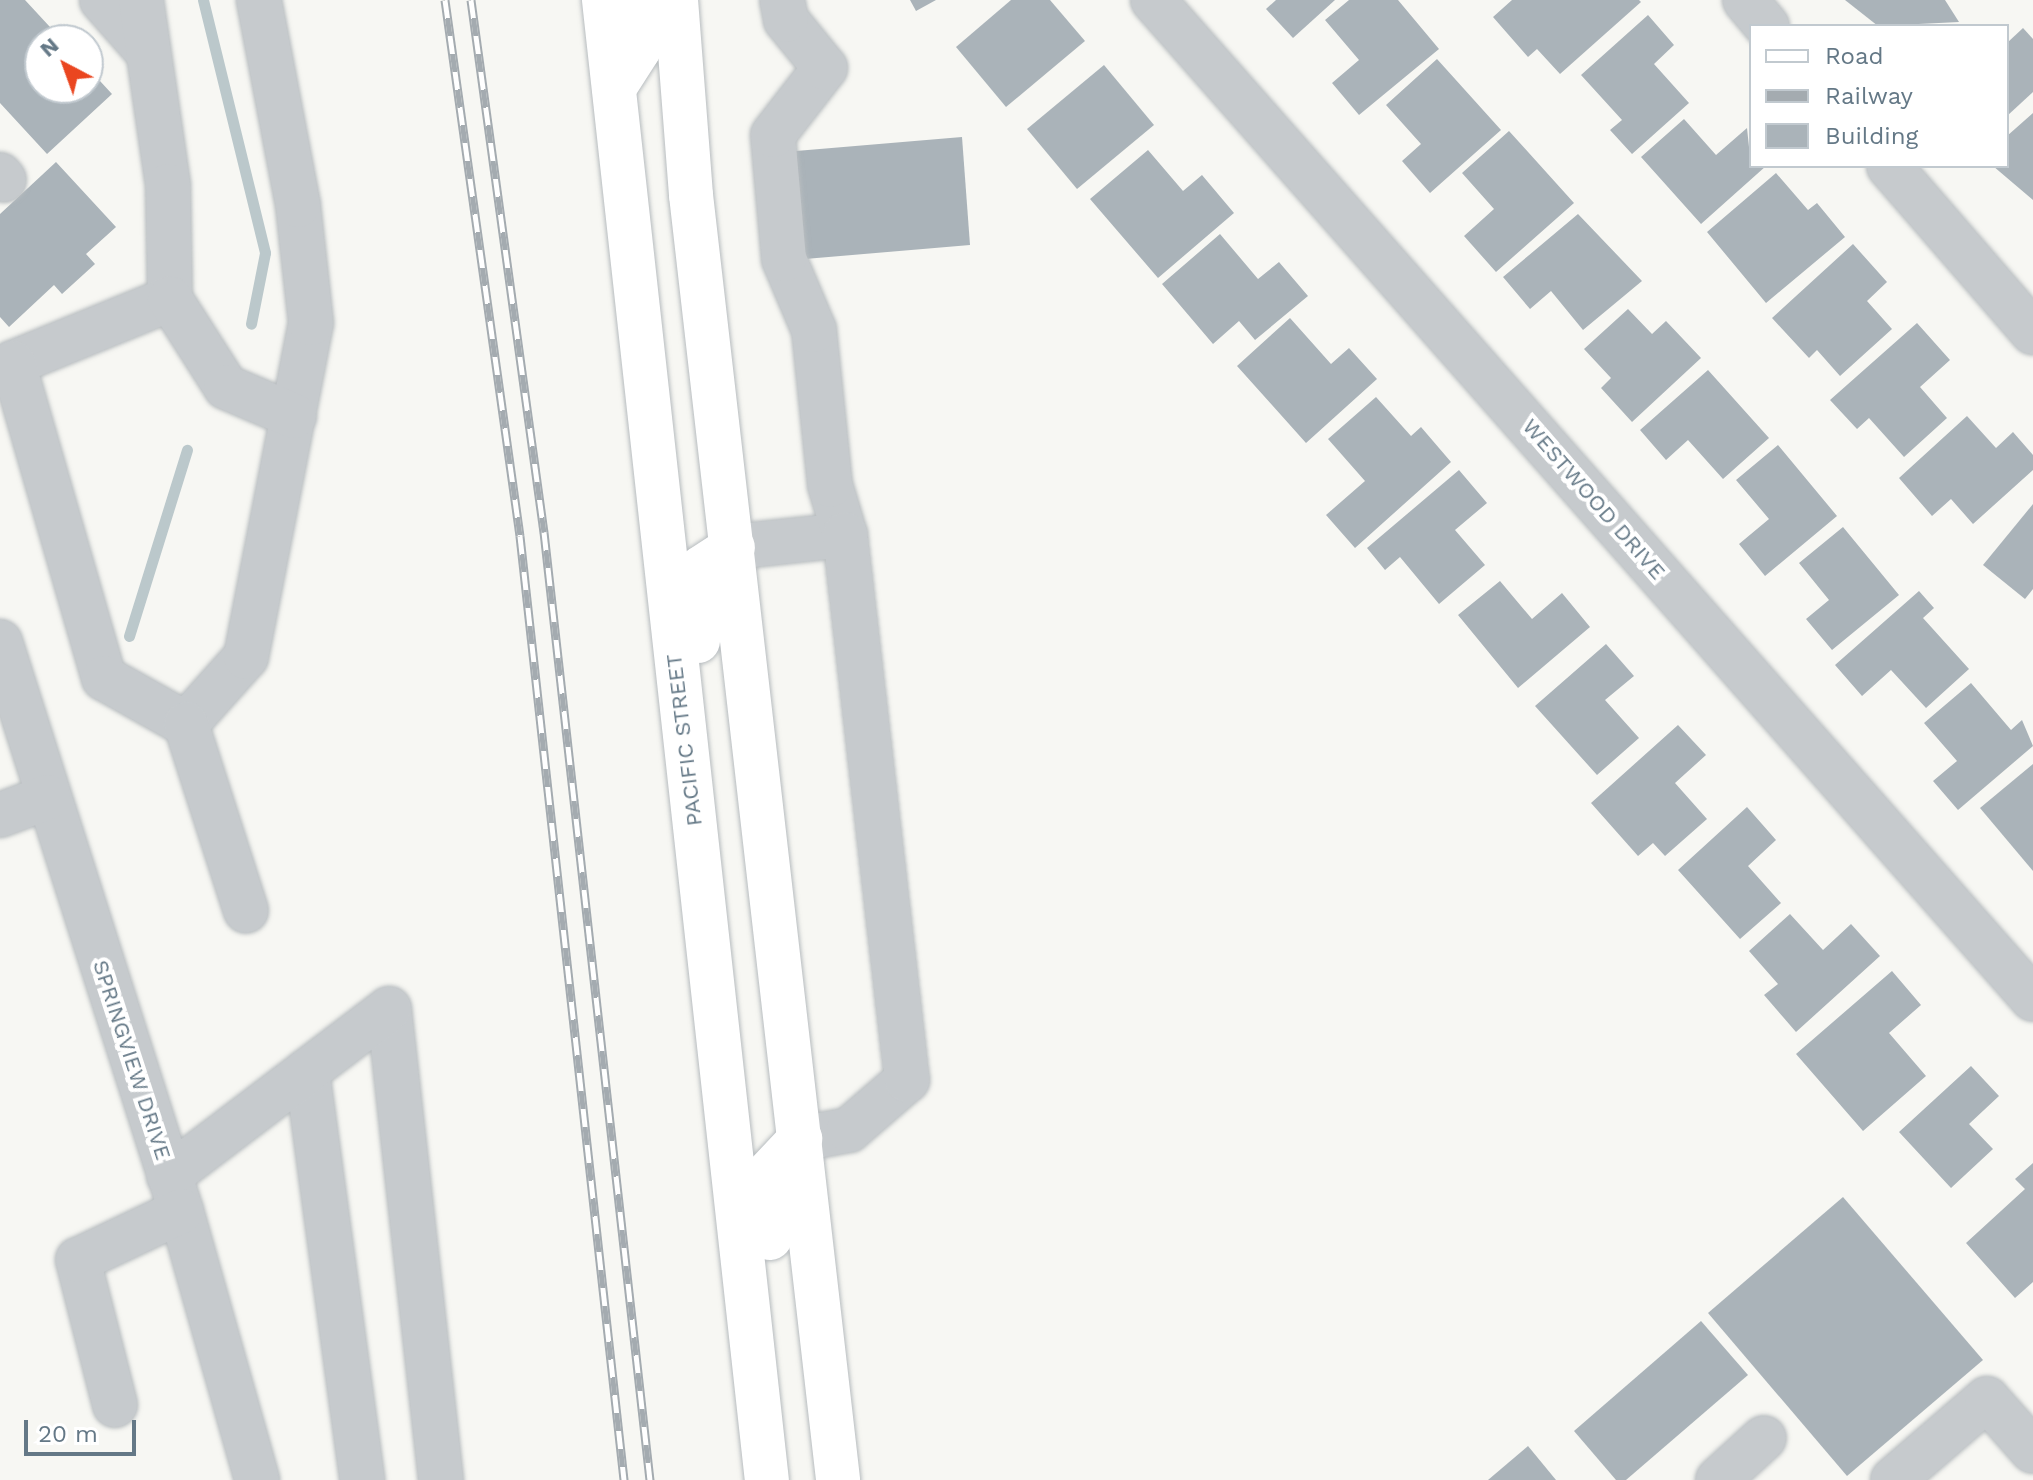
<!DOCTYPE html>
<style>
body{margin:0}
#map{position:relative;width:2033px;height:1480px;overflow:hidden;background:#f7f7f3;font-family:"Work Sans",sans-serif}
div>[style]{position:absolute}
.stream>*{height:11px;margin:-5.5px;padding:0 5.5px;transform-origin:5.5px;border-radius:5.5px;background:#bbc8cb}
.building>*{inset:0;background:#aab3b9}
.roads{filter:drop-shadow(0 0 2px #b7bcbf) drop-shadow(0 0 2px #b7bcbf)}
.minor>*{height:44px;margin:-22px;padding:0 22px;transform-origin:22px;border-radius:22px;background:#c6cacd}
.major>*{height:44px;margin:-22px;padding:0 22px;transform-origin:22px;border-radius:22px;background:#fff}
.rail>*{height:9px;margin-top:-4.5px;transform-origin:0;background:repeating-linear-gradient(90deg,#fff 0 18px,#a4abb0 0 36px);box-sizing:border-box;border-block:2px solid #a4abb0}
span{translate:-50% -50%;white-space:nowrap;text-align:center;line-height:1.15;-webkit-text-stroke:8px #fff;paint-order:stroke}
.street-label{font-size:22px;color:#647886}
.legend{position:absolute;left:1749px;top:24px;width:260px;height:144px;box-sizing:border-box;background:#fff;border:2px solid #c1c9cf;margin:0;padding:10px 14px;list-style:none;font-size:24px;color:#647886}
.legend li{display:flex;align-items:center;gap:16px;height:40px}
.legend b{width:40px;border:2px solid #c1c9cf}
.north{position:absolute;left:24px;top:24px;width:80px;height:80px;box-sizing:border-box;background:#fff;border:2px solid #c1c9cf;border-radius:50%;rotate:319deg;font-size:22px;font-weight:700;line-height:32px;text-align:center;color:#647886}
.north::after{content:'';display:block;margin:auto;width:28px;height:36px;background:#ea4620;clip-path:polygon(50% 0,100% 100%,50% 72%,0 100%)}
.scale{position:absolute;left:24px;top:1420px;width:112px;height:36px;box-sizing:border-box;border:4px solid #647886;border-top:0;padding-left:10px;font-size:24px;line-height:28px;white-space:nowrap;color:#647886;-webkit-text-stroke:6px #fff;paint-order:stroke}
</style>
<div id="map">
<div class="stream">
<div style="left:203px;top:0;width:260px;rotate:76.2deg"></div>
<div style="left:265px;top:253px;width:72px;rotate:101.2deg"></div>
<div style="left:129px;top:636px;width:195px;rotate:-72.7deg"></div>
</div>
<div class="building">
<div style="clip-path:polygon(0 0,25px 0,62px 40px,40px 40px,40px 88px,88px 88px,88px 68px,112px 94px,47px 154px,0 103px)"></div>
<div style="clip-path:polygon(910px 0,936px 0,916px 11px)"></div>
<div style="clip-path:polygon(1011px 0,1050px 0,1085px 41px,1006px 107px,956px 47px)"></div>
<div style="clip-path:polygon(1276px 0,1335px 0,1293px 38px,1266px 9px)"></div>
<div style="clip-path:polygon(1349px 0,1398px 0,1439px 49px,1359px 115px,1332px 83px,1359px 60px,1325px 20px)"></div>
<div style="clip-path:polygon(1512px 0,1639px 0,1641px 2px,1560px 74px,1537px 49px,1528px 57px,1493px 17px)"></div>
<div style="clip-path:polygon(1845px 0,1945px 0,1959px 22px,1878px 26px)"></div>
<div style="clip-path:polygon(1648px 15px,1674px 45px,1654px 64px,1689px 103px,1632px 154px,1610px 130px,1622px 120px,1581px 75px)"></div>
<div style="clip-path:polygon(2023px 28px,2033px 39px,2033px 92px,2007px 116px,2007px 43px)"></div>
<div style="clip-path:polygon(1437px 59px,1501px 130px,1430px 193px,1402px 161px,1421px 144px,1386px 105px)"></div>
<div style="clip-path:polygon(1104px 65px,1154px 125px,1077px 189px,1027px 129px)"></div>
<div style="clip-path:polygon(2033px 113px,2033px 200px,1993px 166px,2007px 166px,2007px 136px)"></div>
<div style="clip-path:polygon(1684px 119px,1716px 155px,1747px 128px,1751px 166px,1766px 166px,1701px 224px,1641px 157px)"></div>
<div style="clip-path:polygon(1509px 131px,1574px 203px,1496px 272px,1464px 236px,1494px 209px,1462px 173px)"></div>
<div style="clip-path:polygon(962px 137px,970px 245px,805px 259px,796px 151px)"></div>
<div style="clip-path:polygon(1148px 150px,1183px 191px,1202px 175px,1234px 213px,1158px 278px,1090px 199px)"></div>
<div style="clip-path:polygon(56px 162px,116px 227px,86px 254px,95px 264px,62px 294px,54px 285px,9px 327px,0 317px,0 214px)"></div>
<div style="clip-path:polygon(1776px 173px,1808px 210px,1817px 203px,1845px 237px,1766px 303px,1707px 232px)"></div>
<div style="clip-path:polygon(1578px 214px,1642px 281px,1583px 330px,1551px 291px,1530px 309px,1503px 277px)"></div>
<div style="clip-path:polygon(1220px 234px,1258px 279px,1279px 262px,1308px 296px,1255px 340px,1239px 321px,1213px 344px,1162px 284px)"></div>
<div style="clip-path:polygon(1853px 244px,1887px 282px,1867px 301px,1892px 329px,1840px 376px,1817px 350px,1809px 358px,1772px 318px)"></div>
<div style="clip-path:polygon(1628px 309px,1652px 334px,1666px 321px,1701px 358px,1632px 422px,1601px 388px,1611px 378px,1584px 349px)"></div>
<div style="clip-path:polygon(1290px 318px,1331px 364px,1349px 348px,1377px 379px,1306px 443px,1237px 366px)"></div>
<div style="clip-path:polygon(1917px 323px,1950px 360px,1920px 387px,1947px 418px,1904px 457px,1869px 418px,1857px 429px,1830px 400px)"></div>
<div style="clip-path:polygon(1708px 370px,1769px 438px,1723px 479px,1688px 440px,1666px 460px,1640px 430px)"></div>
<div style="clip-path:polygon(1376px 397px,1411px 436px,1421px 427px,1451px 462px,1355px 548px,1326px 515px,1365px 481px,1328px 439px)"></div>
<div style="clip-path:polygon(1967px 416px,1996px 448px,2013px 432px,2033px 455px,2033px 470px,1973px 524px,1951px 499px,1932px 516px,1899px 478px)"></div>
<div style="clip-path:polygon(1778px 445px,1837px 516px,1765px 576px,1739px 544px,1769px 519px,1736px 480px)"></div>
<div style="clip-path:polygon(1459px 470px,1487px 503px,1455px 530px,1485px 565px,1439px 604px,1400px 557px,1385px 570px,1367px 548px)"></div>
<div style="clip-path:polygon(2033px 504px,2033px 589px,2025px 599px,1983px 565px)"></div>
<div style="clip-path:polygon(1843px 527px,1899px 595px,1832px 650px,1806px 619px,1829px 600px,1799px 563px)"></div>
<div style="clip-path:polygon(1500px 581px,1532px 619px,1562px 593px,1590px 627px,1518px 688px,1458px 615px)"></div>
<div style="clip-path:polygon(1919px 591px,1934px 608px,1923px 618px,1969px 669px,1926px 708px,1891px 670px,1862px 696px,1835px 665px)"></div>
<div style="clip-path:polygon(1606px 644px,1634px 676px,1605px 700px,1639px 738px,1597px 775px,1535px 706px)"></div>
<div style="clip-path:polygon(1971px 683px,2011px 730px,2022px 720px,2033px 746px,1958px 810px,1933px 781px,1957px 761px,1924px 723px)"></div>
<div style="clip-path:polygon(1678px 725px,1706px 755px,1675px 783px,1707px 819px,1665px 856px,1653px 843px,1638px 856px,1591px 803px)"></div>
<div style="clip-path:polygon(2033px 764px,2033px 871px,1980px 808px)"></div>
<div style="clip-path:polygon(1747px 807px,1776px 840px,1748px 866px,1781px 903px,1740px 939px,1678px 870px)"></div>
<div style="clip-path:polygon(1790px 914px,1823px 950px,1851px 924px,1880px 956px,1796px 1032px,1764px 995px,1778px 984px,1749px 951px)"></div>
<div style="clip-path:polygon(1892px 971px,1921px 1005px,1889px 1033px,1926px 1076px,1863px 1131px,1796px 1054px)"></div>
<div style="clip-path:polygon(1971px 1066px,1999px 1096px,1969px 1124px,1993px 1149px,1951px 1188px,1899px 1132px)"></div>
<div style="clip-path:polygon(2033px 1163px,2033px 1282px,2015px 1298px,1966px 1243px,2025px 1189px,2015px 1179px)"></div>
<div style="clip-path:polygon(1843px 1197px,1983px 1360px,1847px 1476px,1708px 1313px)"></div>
<div style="clip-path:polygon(1701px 1321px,1748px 1375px,1626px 1480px,1616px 1480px,1574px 1431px)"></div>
<div style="clip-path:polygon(1528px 1446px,1556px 1480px,1488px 1480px)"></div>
</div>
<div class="roads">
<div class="minor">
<div style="left:102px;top:0;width:68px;rotate:48.6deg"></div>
<div style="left:141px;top:0;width:188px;rotate:81.7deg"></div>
<div style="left:168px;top:186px;width:113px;rotate:89deg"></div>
<div style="left:170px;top:299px;width:170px;rotate:157.8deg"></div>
<div style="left:13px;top:363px;width:328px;rotate:73.9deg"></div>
<div style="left:104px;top:678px;width:94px;rotate:29.3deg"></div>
<div style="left:186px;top:724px;width:90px;rotate:-48.2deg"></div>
<div style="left:246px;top:657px;width:340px;rotate:-79deg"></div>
<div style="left:311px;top:323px;width:119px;rotate:-96.3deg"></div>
<div style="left:298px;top:205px;width:209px;rotate:-100.8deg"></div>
<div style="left:1153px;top:0;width:1331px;rotate:48.62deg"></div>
<div style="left:1745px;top:0;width:34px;rotate:50deg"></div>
<div style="left:1889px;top:166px;width:220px;rotate:49.1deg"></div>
<div style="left:0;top:175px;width:6px;rotate:51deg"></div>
<div style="left:170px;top:299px;width:104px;rotate:57.5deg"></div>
<div style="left:226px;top:387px;width:74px;rotate:23.1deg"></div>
<div style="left:733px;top:547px;width:113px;rotate:-6.1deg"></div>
<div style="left:845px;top:535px;width:52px;rotate:-106.7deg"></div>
<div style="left:830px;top:485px;width:156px;rotate:-95.9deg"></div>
<div style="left:814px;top:330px;width:77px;rotate:-112.9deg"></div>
<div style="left:784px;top:259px;width:124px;rotate:-95.1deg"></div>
<div style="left:773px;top:135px;width:85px;rotate:-52.2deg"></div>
<div style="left:825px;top:68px;width:62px;rotate:-129.1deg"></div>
<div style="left:786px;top:20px;width:20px;rotate:-101deg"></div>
<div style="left:0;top:642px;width:597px;rotate:72.35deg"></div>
<div style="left:181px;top:1211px;width:280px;rotate:74.2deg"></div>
<div style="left:186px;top:724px;width:196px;rotate:72.2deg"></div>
<div style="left:0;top:815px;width:51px;rotate:-20.6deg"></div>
<div style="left:389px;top:1009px;width:474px;rotate:83.7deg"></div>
<div style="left:307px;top:1071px;width:413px;rotate:82.3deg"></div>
<div style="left:800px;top:1139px;width:50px;rotate:-10.4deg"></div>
<div style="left:849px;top:1130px;width:77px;rotate:-40.8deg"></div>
<div style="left:907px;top:1080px;width:549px;rotate:-96.49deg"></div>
<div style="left:169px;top:1176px;width:276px;rotate:-37.2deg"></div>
<div style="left:115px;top:1405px;width:150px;rotate:-104.3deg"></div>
<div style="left:78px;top:1260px;width:114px;rotate:-25.4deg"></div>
<div style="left:1718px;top:1480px;width:62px;rotate:-42.4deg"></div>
<div style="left:1893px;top:1480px;width:124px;rotate:-40.8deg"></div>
<div style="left:1987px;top:1399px;width:69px;rotate:48.5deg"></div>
</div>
<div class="major">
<div style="left:604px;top:0;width:1489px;rotate:83.72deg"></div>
<div style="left:676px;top:0;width:196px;rotate:85.6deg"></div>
<div style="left:691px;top:195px;width:1293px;rotate:83.47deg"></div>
<div style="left:614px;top:88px;width:46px;rotate:-57.3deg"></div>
<div style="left:639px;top:49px;width:49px;rotate:-92.3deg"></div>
<div style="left:698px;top:641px;width:73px;rotate:-87.6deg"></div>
<div style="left:701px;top:568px;width:38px;rotate:-33deg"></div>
<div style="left:770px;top:1238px;width:63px;rotate:-93.6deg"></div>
<div style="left:766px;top:1175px;width:50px;rotate:-46.6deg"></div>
</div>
</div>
<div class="rail">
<div style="left:445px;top:0;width:541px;rotate:82.03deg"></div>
<div style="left:520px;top:536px;width:950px;rotate:83.71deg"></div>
<div style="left:471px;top:0;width:537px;rotate:82.19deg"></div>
<div style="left:544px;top:532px;width:954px;rotate:83.62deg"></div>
</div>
<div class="street-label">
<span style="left:1594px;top:499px;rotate:49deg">WESTWOOD DRIVE</span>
<span style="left:684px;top:740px;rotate:-97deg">PACIFIC STREET</span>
<span style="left:132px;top:1060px;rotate:72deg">SPRINGVIEW DRIVE</span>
</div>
<ul class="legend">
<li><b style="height:10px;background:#fff"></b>Road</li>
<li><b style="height:10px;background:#a4abb0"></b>Railway</li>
<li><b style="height:22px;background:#aab3b9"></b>Building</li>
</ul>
<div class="north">N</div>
<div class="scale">20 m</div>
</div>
